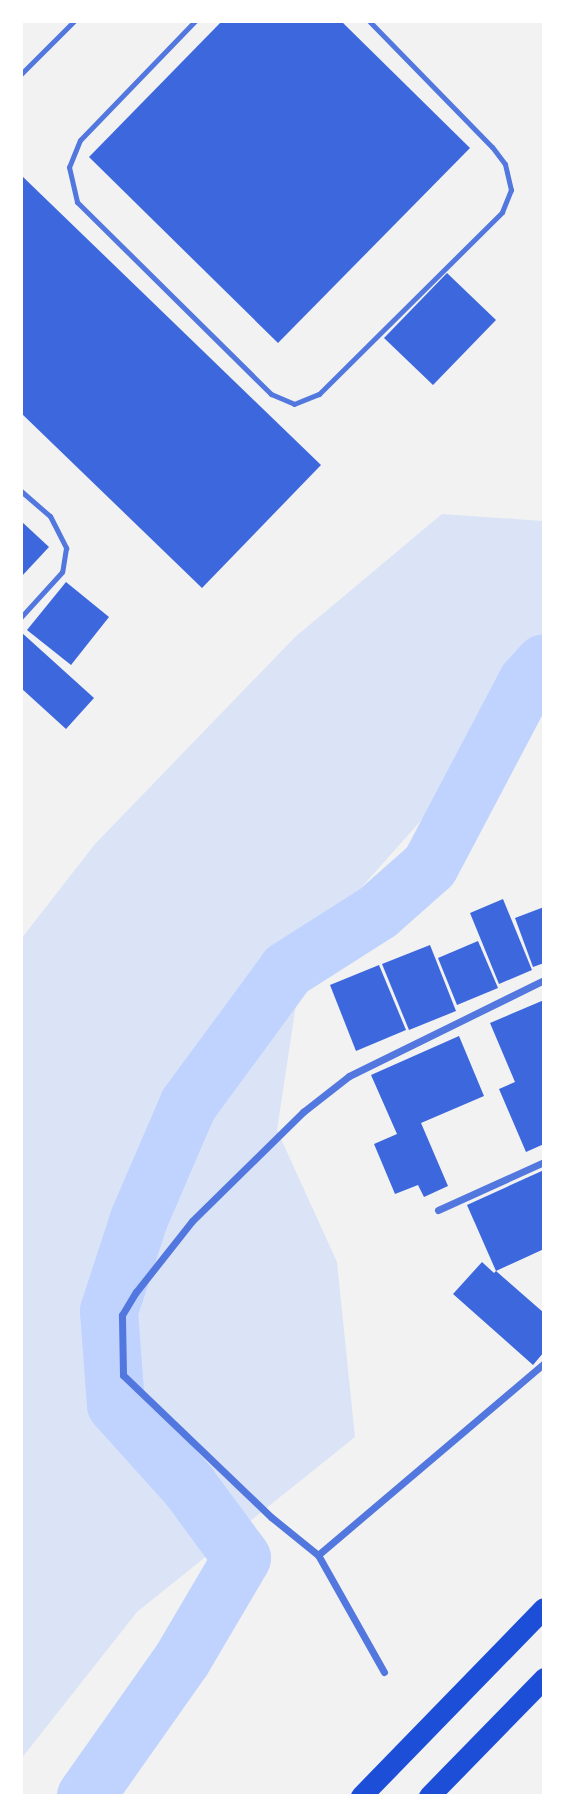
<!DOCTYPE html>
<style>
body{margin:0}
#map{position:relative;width:565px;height:1817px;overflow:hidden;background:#f2f2f2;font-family:"IBM Plex Sans",sans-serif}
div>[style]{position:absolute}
.green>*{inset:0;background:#dbe4f7}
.river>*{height:58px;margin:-29px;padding:0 29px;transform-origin:29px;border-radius:29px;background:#bfd3fe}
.building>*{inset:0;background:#3d67dc}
.service>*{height:5px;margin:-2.5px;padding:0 2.5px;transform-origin:2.5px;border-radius:2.5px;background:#5277de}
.minor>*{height:7px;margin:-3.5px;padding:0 3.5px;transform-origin:3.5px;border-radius:3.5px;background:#5277de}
.motorway>*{height:21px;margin:-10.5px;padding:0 10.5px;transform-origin:10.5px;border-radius:10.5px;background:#1d4ed8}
span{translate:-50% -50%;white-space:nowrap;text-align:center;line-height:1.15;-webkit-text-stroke:7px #fff;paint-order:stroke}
.frame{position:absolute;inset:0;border:23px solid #fff;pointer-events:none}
</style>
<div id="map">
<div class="green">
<div style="clip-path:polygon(442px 514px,544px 521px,544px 653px,450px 788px,304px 952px,277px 1130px,337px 1262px,355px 1437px,137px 1612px,21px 1759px,21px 939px,95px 844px,295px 637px)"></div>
</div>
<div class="river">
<div style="left:86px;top:1796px;width:166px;rotate:-54.8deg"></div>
<div style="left:182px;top:1660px;width:118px;rotate:-59.5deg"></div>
<div style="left:242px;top:1558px;width:89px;rotate:-126.4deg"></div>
<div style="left:189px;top:1486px;width:109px;rotate:-132deg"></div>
<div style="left:116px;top:1405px;width:94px;rotate:-94.3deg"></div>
<div style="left:109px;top:1311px;width:97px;rotate:-71.9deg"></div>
<div style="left:139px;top:1219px;width:124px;rotate:-66.7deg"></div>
<div style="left:188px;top:1105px;width:167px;rotate:-53.7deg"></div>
<div style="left:287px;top:970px;width:108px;rotate:-32.5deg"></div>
<div style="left:378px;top:912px;width:69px;rotate:-41.5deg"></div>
<div style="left:430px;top:866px;width:208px;rotate:-62.2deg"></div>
<div style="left:527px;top:682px;width:25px;rotate:-48deg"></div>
</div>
<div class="building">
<div style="clip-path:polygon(222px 21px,341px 21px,470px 148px,278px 343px,89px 157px)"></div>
<div style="clip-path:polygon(21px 175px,321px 465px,202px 588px,21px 413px)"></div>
<div style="clip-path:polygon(447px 273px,496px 320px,433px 385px,384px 338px)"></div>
<div style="clip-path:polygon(21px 521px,49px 547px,21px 577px)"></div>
<div style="clip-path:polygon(66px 582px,109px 617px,71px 665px,27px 630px)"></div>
<div style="clip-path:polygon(21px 632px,94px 698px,66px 729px,21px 688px)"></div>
<div style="clip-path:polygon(503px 899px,532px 970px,499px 984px,470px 913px)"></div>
<div style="clip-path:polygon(544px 907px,544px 963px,533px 967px,515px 918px)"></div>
<div style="clip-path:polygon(478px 941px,498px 988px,457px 1005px,438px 958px)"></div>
<div style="clip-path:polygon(430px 945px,456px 1011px,409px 1030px,382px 964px)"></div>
<div style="clip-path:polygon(379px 965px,406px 1030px,356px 1051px,330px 985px)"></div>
<div style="clip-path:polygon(544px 1000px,544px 1144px,526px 1152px,499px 1089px,515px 1082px,490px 1023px)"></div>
<div style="clip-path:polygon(459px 1036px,484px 1096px,421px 1123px,448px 1186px,424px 1197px,418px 1185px,395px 1194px,374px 1144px,397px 1134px,371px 1075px)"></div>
<div style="clip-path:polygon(544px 1170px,544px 1249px,496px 1271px,467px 1205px)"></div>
<div style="clip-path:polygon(482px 1262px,494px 1273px,496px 1271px,544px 1313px,544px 1352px,533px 1365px,453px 1294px)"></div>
</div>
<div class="service">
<div style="left:195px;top:21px;width:165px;rotate:134deg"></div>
<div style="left:80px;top:140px;width:29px;rotate:112deg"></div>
<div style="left:69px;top:167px;width:36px;rotate:77deg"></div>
<div style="left:77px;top:202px;width:273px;rotate:44.7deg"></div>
<div style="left:271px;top:394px;width:25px;rotate:23deg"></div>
<div style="left:294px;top:404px;width:27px;rotate:-22deg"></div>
<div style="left:319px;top:394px;width:258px;rotate:-44.8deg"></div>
<div style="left:502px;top:212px;width:24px;rotate:-68deg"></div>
<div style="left:511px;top:190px;width:27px;rotate:-103deg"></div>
<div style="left:505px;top:164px;width:21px;rotate:-127deg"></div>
<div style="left:492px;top:147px;width:176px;rotate:-134.3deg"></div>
<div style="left:21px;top:74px;width:75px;rotate:-45deg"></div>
<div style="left:21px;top:491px;width:38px;rotate:41deg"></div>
<div style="left:50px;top:516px;width:36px;rotate:63deg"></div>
<div style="left:66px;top:548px;width:24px;rotate:99deg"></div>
<div style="left:62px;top:572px;width:61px;rotate:132.3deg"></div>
</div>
<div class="minor">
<div style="left:438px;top:1210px;width:116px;rotate:-24.4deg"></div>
<div style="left:318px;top:1555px;width:297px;rotate:-40.3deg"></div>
<div style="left:384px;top:1672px;width:134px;rotate:-119.4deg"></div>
<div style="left:318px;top:1555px;width:60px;rotate:-141deg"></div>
<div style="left:271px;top:1517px;width:205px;rotate:-136.2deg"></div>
<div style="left:123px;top:1375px;width:60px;rotate:-91deg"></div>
<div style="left:122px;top:1315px;width:27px;rotate:-59deg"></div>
<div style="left:136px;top:1292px;width:90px;rotate:-51.7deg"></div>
<div style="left:192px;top:1221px;width:156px;rotate:-44.5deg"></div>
<div style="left:303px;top:1112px;width:58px;rotate:-38deg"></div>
<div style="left:349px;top:1076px;width:217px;rotate:-26.2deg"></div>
</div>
<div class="motorway">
<div style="left:361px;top:1796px;width:262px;rotate:-45.8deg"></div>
<div style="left:429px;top:1796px;width:165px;rotate:-45.7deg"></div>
</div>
<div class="frame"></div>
</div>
